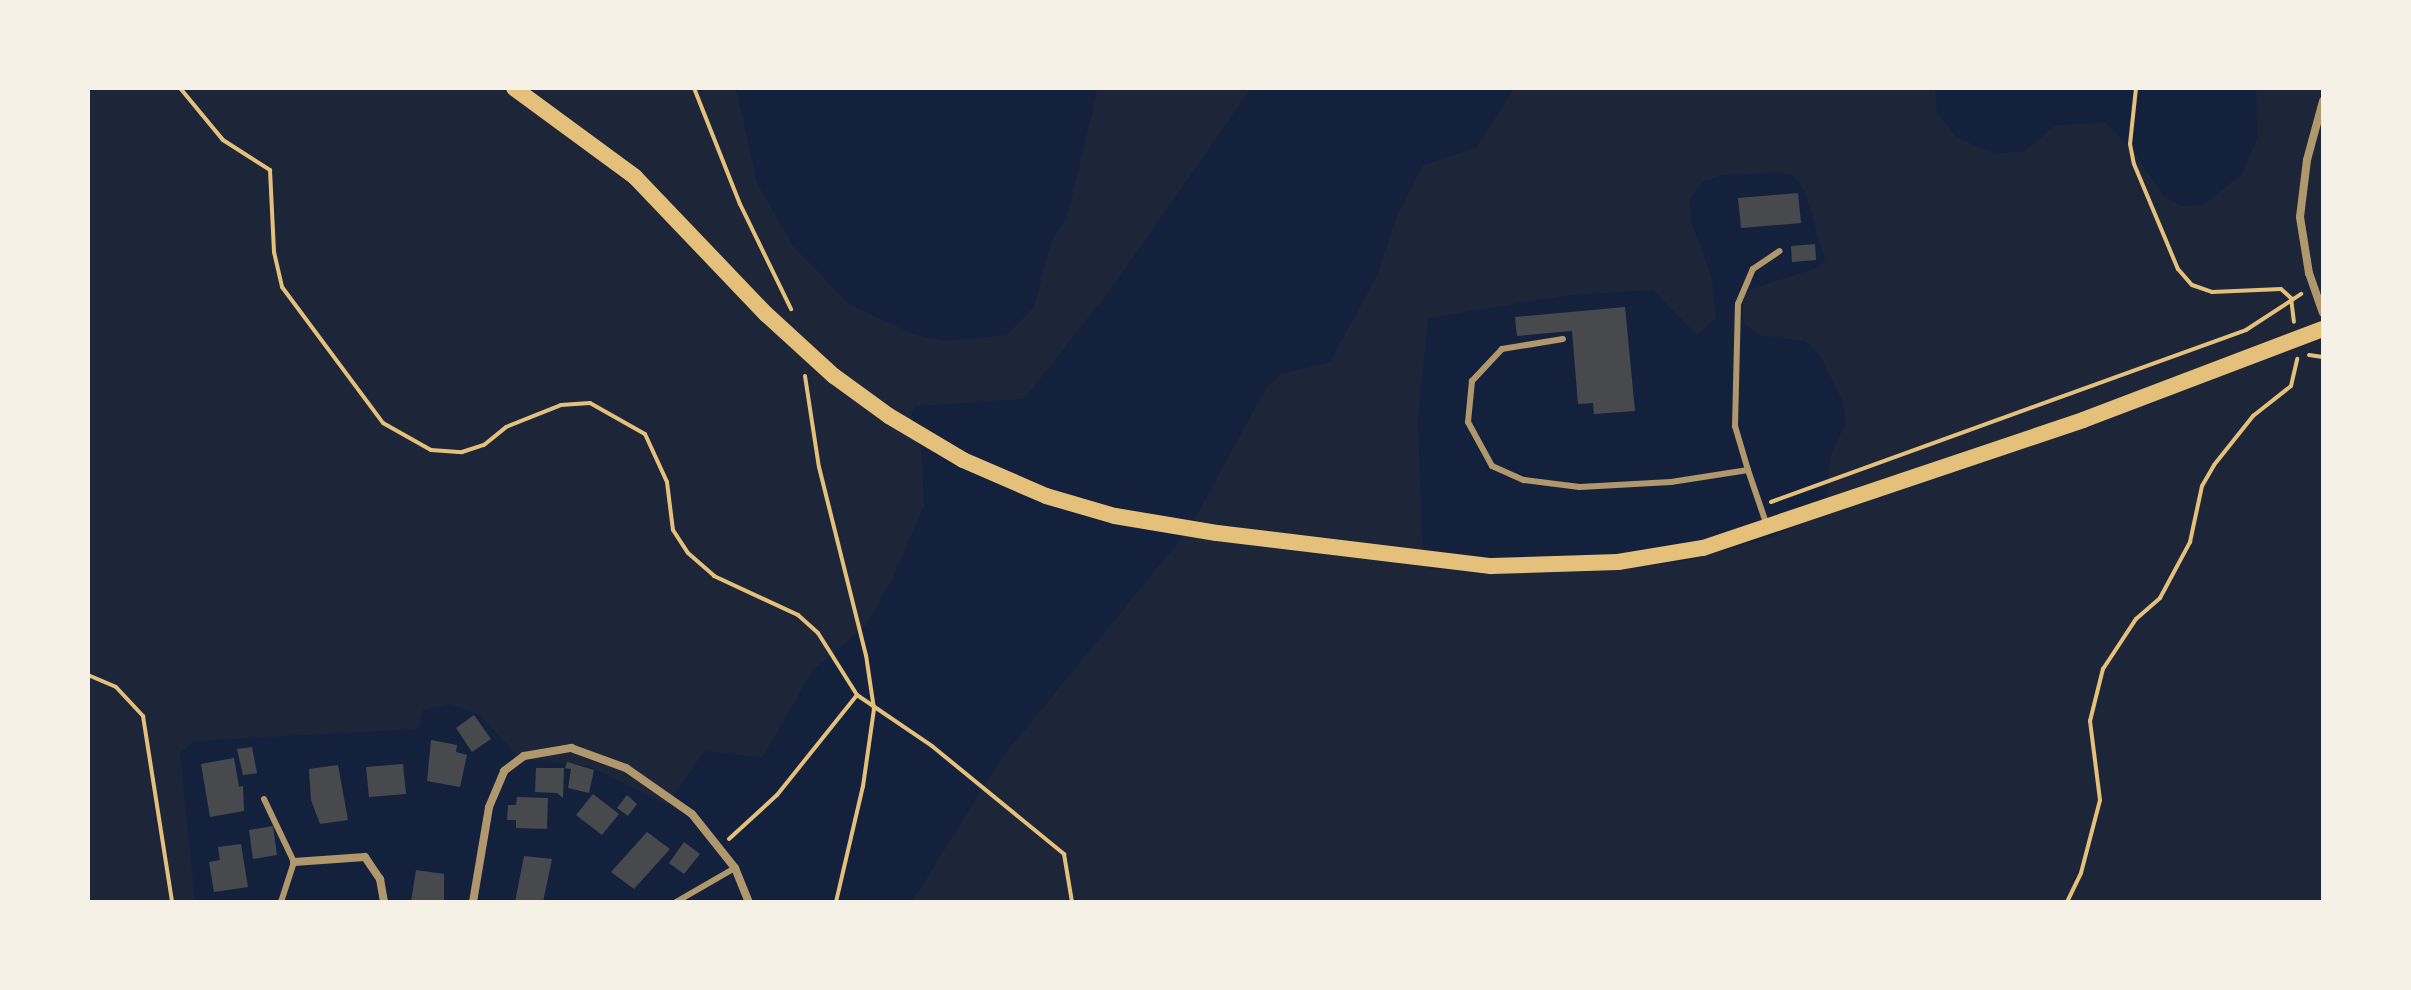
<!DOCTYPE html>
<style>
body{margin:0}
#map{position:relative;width:2411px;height:990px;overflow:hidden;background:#14213d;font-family:"Alegreya Sans",sans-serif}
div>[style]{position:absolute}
.green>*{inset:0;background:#1d2539}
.building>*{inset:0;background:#48494c}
.path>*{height:4px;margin:-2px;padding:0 2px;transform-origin:2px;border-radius:2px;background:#e5c07b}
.service>*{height:6px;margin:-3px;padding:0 3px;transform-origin:3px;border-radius:3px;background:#b1986c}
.minor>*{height:8px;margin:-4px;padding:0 4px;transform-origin:4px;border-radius:4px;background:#b1986c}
.secondary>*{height:16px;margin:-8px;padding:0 8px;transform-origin:8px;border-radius:8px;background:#e5c07b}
span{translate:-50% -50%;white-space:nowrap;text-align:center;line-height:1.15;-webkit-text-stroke:7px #f6f1e7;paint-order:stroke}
.frame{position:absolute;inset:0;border:90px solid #f6f1e7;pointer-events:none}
</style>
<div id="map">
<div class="green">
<div style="clip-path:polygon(88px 88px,736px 88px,757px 183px,793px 246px,850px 305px,916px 335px,947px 341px,1007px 335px,1034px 307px,1051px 242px,1067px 217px,1098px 88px,1251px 88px,1113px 286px,1024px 399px,915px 406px,911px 415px,922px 455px,924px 506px,891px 581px,866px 625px,813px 670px,762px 758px,705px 750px,667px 805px,589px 766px,520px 759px,480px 715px,451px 704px,423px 710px,418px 729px,195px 741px,180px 753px,195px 902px,88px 902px)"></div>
<div style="clip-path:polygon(evenodd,1514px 88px,1935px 88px,1937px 113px,1956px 137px,1994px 154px,2025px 151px,2056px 125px,2106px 123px,2134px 152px,2163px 196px,2182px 206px,2203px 205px,2242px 174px,2258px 137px,2256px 88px,2323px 88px,2323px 902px,912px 902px,1001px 759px,1190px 528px,1266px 388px,1281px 374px,1330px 362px,1377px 276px,1396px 218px,1423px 165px,1477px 147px,1514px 88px,1783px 173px,1793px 175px,1805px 191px,1825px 260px,1819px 267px,1752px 289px,1744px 295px,1742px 315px,1745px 324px,1762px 336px,1805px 341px,1820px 355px,1842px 400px,1846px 421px,1830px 458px,1827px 509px,1773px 537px,1684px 561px,1603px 570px,1429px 570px,1422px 541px,1418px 419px,1428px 318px,1569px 295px,1653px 290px,1697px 335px,1716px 318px,1712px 279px,1691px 221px,1690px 199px,1703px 182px,1721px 175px,1783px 173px)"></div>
</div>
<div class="building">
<div style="clip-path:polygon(1798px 193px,1801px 223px,1741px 228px,1738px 198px)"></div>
<div style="clip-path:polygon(1815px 244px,1816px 260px,1792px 262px,1791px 246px)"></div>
<div style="clip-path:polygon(1625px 307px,1635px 411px,1594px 414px,1593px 403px,1578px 404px,1572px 331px,1517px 336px,1515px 317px)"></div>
<div style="clip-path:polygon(474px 715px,491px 739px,472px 752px,456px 728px)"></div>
<div style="clip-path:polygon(431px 740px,457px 745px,456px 752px,467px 755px,460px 787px,427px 781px)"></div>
<div style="clip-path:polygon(252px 747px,257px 773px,243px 775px,237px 749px)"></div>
<div style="clip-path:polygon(234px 758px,239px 787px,243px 786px,244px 811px,210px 817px,201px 764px)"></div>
<div style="clip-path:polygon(567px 762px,594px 770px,589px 793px,568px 788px,571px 769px,565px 768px)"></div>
<div style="clip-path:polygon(403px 764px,406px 794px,369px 797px,366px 767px)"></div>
<div style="clip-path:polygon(338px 765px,348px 820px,320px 824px,311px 800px,309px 769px)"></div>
<div style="clip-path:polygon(536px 768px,564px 768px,563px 798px,557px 793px,535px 792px)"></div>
<div style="clip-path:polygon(593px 794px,619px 814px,602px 835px,576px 815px)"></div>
<div style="clip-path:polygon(627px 795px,637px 804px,628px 816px,617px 808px)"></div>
<div style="clip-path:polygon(517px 797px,548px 798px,547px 829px,516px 828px,516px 820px,507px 820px,508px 805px,516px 805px)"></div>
<div style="clip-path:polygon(273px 826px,277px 855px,253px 859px,249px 830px)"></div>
<div style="clip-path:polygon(647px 832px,670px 849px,634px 889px,611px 872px)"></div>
<div style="clip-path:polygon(684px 842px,700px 854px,684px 874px,669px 863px)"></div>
<div style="clip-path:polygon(241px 844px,248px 887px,214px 892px,209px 862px,220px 860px,218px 847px)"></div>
<div style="clip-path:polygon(524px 856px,552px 859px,543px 902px,515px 902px)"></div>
<div style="clip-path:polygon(416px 870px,444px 874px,444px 901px,411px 902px)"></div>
</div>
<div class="path">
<div style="left:180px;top:88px;width:67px;rotate:50.4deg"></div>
<div style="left:223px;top:140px;width:56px;rotate:32.6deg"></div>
<div style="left:270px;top:170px;width:82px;rotate:87.2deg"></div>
<div style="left:274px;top:252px;width:36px;rotate:77deg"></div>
<div style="left:282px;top:287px;width:169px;rotate:53.4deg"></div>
<div style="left:383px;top:423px;width:55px;rotate:29.4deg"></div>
<div style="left:431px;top:450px;width:31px;rotate:4deg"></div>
<div style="left:462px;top:452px;width:23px;rotate:-18deg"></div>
<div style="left:484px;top:445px;width:28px;rotate:-39deg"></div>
<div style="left:506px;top:427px;width:59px;rotate:-21.8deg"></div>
<div style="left:561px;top:405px;width:29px;rotate:-4deg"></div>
<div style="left:590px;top:403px;width:63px;rotate:29.4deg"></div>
<div style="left:645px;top:434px;width:53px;rotate:65.4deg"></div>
<div style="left:667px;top:482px;width:48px;rotate:82.9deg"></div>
<div style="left:673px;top:530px;width:27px;rotate:57deg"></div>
<div style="left:688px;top:553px;width:35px;rotate:41deg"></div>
<div style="left:714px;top:576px;width:93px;rotate:24.9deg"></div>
<div style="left:798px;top:615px;width:27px;rotate:42deg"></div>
<div style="left:818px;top:633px;width:73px;rotate:57.8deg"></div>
<div style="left:857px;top:695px;width:91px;rotate:34.2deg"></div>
<div style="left:932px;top:746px;width:171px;rotate:39.3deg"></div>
<div style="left:1064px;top:854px;width:49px;rotate:80.5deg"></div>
<div style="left:694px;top:88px;width:125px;rotate:68.4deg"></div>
<div style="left:740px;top:204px;width:117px;rotate:64.1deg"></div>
<div style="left:2136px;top:88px;width:56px;rotate:96.1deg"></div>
<div style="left:2130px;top:144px;width:20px;rotate:79deg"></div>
<div style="left:2134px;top:164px;width:114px;rotate:67.3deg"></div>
<div style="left:2178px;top:269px;width:21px;rotate:49deg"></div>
<div style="left:2192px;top:285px;width:21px;rotate:19deg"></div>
<div style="left:2212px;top:292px;width:69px;rotate:-2.5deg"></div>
<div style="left:2281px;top:289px;width:13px;rotate:42deg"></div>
<div style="left:2291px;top:298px;width:24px;rotate:83deg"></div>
<div style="left:2309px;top:355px;width:14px;rotate:8deg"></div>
<div style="left:805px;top:376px;width:92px;rotate:81.3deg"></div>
<div style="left:819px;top:467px;width:194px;rotate:76deg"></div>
<div style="left:866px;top:655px;width:55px;rotate:81.6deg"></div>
<div style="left:874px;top:709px;width:78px;rotate:98.1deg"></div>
<div style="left:863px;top:786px;width:119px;rotate:103.1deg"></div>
<div style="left:1771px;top:502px;width:505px;rotate:-19.91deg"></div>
<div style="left:2246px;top:330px;width:66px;rotate:-33.2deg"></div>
<div style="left:88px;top:675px;width:30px;rotate:23deg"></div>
<div style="left:116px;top:687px;width:40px;rotate:47deg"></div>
<div style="left:143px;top:716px;width:188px;rotate:81.1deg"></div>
<div style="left:729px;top:839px;width:65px;rotate:-42.5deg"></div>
<div style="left:777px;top:795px;width:128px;rotate:-51.3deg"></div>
<div style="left:2067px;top:902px;width:32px;rotate:-64deg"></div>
<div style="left:2081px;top:873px;width:75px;rotate:-75.4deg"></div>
<div style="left:2100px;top:800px;width:80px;rotate:-97.2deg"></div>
<div style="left:2090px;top:721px;width:54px;rotate:-76deg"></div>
<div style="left:2103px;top:669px;width:60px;rotate:-56.6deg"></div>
<div style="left:2136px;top:619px;width:32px;rotate:-41deg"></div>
<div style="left:2160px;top:598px;width:64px;rotate:-61.8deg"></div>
<div style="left:2190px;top:542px;width:57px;rotate:-77.9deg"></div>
<div style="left:2202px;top:486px;width:24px;rotate:-60deg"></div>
<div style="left:2214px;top:465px;width:63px;rotate:-51.5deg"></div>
<div style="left:2253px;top:416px;width:48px;rotate:-38.3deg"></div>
<div style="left:2291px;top:386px;width:28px;rotate:-77deg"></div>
</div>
<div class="service">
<div style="left:1563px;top:339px;width:62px;rotate:170.7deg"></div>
<div style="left:1502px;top:349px;width:44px;rotate:133.2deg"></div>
<div style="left:1472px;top:381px;width:41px;rotate:95.6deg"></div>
<div style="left:1468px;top:422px;width:50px;rotate:61.4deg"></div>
<div style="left:1492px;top:466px;width:35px;rotate:24deg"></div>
<div style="left:1524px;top:480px;width:56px;rotate:7.1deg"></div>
<div style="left:1580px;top:487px;width:91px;rotate:-3.1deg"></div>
<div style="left:1671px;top:482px;width:78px;rotate:-8.9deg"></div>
<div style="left:1748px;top:470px;width:56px;rotate:71.2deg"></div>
<div style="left:1748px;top:470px;width:46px;rotate:-106.5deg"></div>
<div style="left:1735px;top:426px;width:122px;rotate:-88.6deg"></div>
<div style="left:1738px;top:304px;width:38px;rotate:-67deg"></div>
<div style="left:1753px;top:269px;width:32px;rotate:-34deg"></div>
<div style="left:264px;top:799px;width:70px;rotate:64.5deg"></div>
<div style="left:294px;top:862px;width:42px;rotate:108deg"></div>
<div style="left:676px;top:902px;width:68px;rotate:-30deg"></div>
</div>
<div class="minor">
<div style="left:2323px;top:101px;width:61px;rotate:105.2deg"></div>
<div style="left:2307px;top:160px;width:57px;rotate:97deg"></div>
<div style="left:2300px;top:217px;width:57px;rotate:80.9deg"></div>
<div style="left:2309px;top:273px;width:42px;rotate:70.7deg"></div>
<div style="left:294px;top:862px;width:71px;rotate:-4deg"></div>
<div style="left:365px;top:857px;width:27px;rotate:56deg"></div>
<div style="left:380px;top:879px;width:23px;rotate:80deg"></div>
<div style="left:473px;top:902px;width:96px;rotate:-80.4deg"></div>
<div style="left:489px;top:807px;width:39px;rotate:-67deg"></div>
<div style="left:504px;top:771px;width:25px;rotate:-37deg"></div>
<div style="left:524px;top:756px;width:48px;rotate:-9.7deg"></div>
<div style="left:571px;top:748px;width:59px;rotate:20deg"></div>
<div style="left:626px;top:768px;width:80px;rotate:34.9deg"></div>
<div style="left:692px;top:814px;width:69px;rotate:51.5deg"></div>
<div style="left:735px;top:868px;width:37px;rotate:68deg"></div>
</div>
<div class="secondary">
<div style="left:514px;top:88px;width:150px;rotate:36.3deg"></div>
<div style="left:635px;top:177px;width:190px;rotate:46.3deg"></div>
<div style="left:766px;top:314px;width:92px;rotate:42.4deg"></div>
<div style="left:834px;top:376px;width:68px;rotate:36deg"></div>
<div style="left:889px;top:416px;width:86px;rotate:30.7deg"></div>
<div style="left:963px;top:460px;width:90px;rotate:23.4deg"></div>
<div style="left:1046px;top:496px;width:72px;rotate:16.2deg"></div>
<div style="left:1115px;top:516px;width:103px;rotate:9.5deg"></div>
<div style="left:1217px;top:533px;width:276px;rotate:6.9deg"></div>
<div style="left:1491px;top:566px;width:127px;rotate:-1.8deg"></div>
<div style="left:1618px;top:562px;width:86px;rotate:-9.4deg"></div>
<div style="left:1703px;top:548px;width:401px;rotate:-18.6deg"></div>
<div style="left:2083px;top:420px;width:257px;rotate:-20.8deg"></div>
</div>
<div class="frame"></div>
</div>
